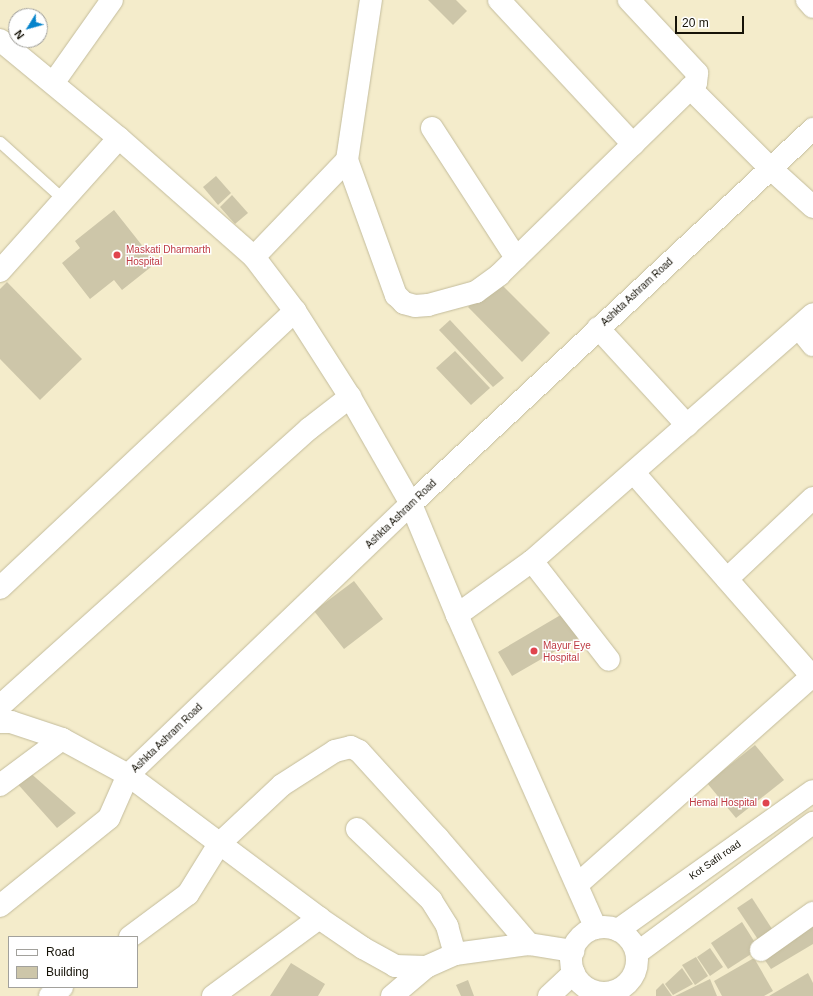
<!DOCTYPE html>
<style>
body{margin:0}
#map{position:relative;width:813px;height:996px;overflow:hidden;background:#f4eccb;font-family:Arial,sans-serif}
div>[style]{position:absolute}
.building>*{inset:0;background:#cdc6a9}
.roads{filter:drop-shadow(0 0 1px #c3bc9c) drop-shadow(0 0 1px #c3bc9c)}
.lane>*{height:11px;margin:-5.5px;padding:0 5.5px;transform-origin:5.5px;border-radius:5.5px;background:#fff}
.street>*{height:22px;margin:-11px;padding:0 11px;transform-origin:11px;border-radius:11px;background:#fff}
.secondary>*{height:22px;margin:-11px;padding:0 11px;transform-origin:11px;border-radius:11px;background:#fff}
.secondary>.ring{margin:-11px;padding:0;box-sizing:content-box;background:none;border:22px solid #fff;border-radius:50%}
.dots>*{width:11px;height:11px;translate:-50% -50%;box-sizing:border-box;border:2px solid #fff;border-radius:50%}
span{translate:-50% -50%;white-space:nowrap;text-align:center;line-height:1.15;-webkit-text-stroke:3px #fff;paint-order:stroke}
.health-label{font-size:10px;color:#be3a42}
.left{translate:0 -50%;text-align:left}
.right{translate:-100% -50%;text-align:right}
.street-label{font-size:10px;color:#161308}
.legend{position:absolute;left:8px;top:936px;width:130px;height:52px;box-sizing:border-box;background:#fff;border:1px solid #a2a19c;margin:0;padding:5px 7px;list-style:none;font-size:12px;color:#161308}
.legend li{display:flex;align-items:center;gap:8px;height:20px}
.legend b{width:20px;border:1px solid #a2a19c}
.north{position:absolute;left:8px;top:8px;width:40px;height:40px;box-sizing:border-box;background:#fff;border:1px solid #a2a19c;border-radius:50%;rotate:233deg;font-size:11px;font-weight:700;line-height:16px;text-align:center;color:#161308}
.north::after{content:'';display:block;margin:auto;width:14px;height:18px;background:#0684cc;clip-path:polygon(50% 0,100% 100%,50% 72%,0 100%)}
.scale{position:absolute;left:675px;top:16px;width:69px;height:18px;box-sizing:border-box;border:2px solid #161308;border-top:0;padding-left:5px;font-size:12px;line-height:14px;white-space:nowrap;color:#161308;-webkit-text-stroke:3px #fff;paint-order:stroke}
</style>
<div id="map">
<div class="building">
<div style="clip-path:polygon(428px 0,456px 0,467px 11px,453px 25px)"></div>
<div style="clip-path:polygon(216px 176px,231px 193px,218px 205px,203px 187px)"></div>
<div style="clip-path:polygon(232px 195px,248px 213px,235px 224px,220px 207px)"></div>
<div style="clip-path:polygon(114px 210px,156px 263px,122px 290px,114px 280px,90px 299px,62px 263px,80px 248px,75px 241px)"></div>
<div style="clip-path:polygon(496px 279px,550px 333px,522px 362px,468px 307px)"></div>
<div style="clip-path:polygon(7px 282px,82px 359px,40px 400px,0 359px,0 289px)"></div>
<div style="clip-path:polygon(450px 320px,504px 378px,493px 387px,439px 330px)"></div>
<div style="clip-path:polygon(455px 351px,490px 388px,471px 405px,436px 368px)"></div>
<div style="clip-path:polygon(354px 581px,383px 619px,344px 649px,314px 611px)"></div>
<div style="clip-path:polygon(564px 613px,578px 638px,512px 676px,498px 652px)"></div>
<div style="clip-path:polygon(755px 745px,784px 780px,736px 818px,707px 783px)"></div>
<div style="clip-path:polygon(28px 771px,76px 813px,57px 828px,15px 781px)"></div>
<div style="clip-path:polygon(752px 898px,776px 935px,761px 944px,737px 908px)"></div>
<div style="clip-path:polygon(742px 922px,759px 949px,728px 969px,711px 943px)"></div>
<div style="clip-path:polygon(813px 922px,813px 944px,771px 969px,760px 953px)"></div>
<div style="clip-path:polygon(710px 948px,723px 967px,710px 976px,697px 957px)"></div>
<div style="clip-path:polygon(696px 957px,708px 976px,695px 985px,682px 965px)"></div>
<div style="clip-path:polygon(754px 958px,773px 991px,764px 996px,722px 996px,714px 981px)"></div>
<div style="clip-path:polygon(291px 963px,325px 984px,318px 996px,270px 996px)"></div>
<div style="clip-path:polygon(682px 968px,693px 984px,673px 995px,665px 984px)"></div>
<div style="clip-path:polygon(808px 973px,813px 983px,813px 996px,769px 996px)"></div>
<div style="clip-path:polygon(710px 979px,717px 996px,675px 996px)"></div>
<div style="clip-path:polygon(468px 980px,474px 996px,461px 996px,456px 985px)"></div>
<div style="clip-path:polygon(663px 983px,672px 996px,656px 996px,656px 990px)"></div>
</div>
<div class="roads">
<div class="lane">
<div style="left:0;top:142px;width:85px;rotate:42.1deg"></div>
</div>
<div class="street">
<div style="left:499px;top:0;width:197px;rotate:47.1deg"></div>
<div style="left:807px;top:0;width:9px;rotate:49deg"></div>
<div style="left:54px;top:82px;width:100px;rotate:-54.7deg"></div>
<div style="left:690px;top:88px;width:113px;rotate:45deg"></div>
<div style="left:770px;top:168px;width:58px;rotate:42.2deg"></div>
<div style="left:432px;top:128px;width:155px;rotate:57.1deg"></div>
<div style="left:347px;top:160px;width:144px;rotate:70.1deg"></div>
<div style="left:396px;top:295px;width:11px;rotate:45deg"></div>
<div style="left:404px;top:303px;width:11px;rotate:15deg"></div>
<div style="left:415px;top:306px;width:13px;rotate:-4deg"></div>
<div style="left:428px;top:305px;width:50px;rotate:-15.2deg"></div>
<div style="left:476px;top:292px;width:29px;rotate:-36deg"></div>
<div style="left:499px;top:275px;width:275px;rotate:-44.3deg"></div>
<div style="left:696px;top:83px;width:10px;rotate:-84deg"></div>
<div style="left:697px;top:73px;width:100px;rotate:-133deg"></div>
<div style="left:0;top:271px;width:178px;rotate:-48.2deg"></div>
<div style="left:598px;top:328px;width:132px;rotate:47.5deg"></div>
<div style="left:799px;top:328px;width:22px;rotate:51deg"></div>
<div style="left:634px;top:473px;width:270px;rotate:48.8deg"></div>
<div style="left:411px;top:504px;width:550px;rotate:-43.01deg"></div>
<div style="left:532px;top:561px;width:125px;rotate:52.1deg"></div>
<div style="left:727px;top:579px;width:118px;rotate:-43.3deg"></div>
<div style="left:0;top:588px;width:405px;rotate:-43.2deg"></div>
<div style="left:457px;top:615px;width:92px;rotate:-35.8deg"></div>
<div style="left:532px;top:561px;width:374px;rotate:-41.3deg"></div>
<div style="left:0;top:706px;width:416px;rotate:-41.9deg"></div>
<div style="left:310px;top:428px;width:51px;rotate:-37.8deg"></div>
<div style="left:0;top:785px;width:77px;rotate:-36.6deg"></div>
<div style="left:357px;top:829px;width:103px;rotate:43.8deg"></div>
<div style="left:431px;top:900px;width:31px;rotate:58deg"></div>
<div style="left:447px;top:926px;width:29px;rotate:74deg"></div>
<div style="left:578px;top:884px;width:314px;rotate:-41.6deg"></div>
<div style="left:130px;top:937px;width:72px;rotate:-36.6deg"></div>
<div style="left:188px;top:894px;width:59px;rotate:-58.2deg"></div>
<div style="left:219px;top:844px;width:86px;rotate:-43.1deg"></div>
<div style="left:282px;top:785px;width:63px;rotate:-32.7deg"></div>
<div style="left:335px;top:751px;width:16px;rotate:-14deg"></div>
<div style="left:351px;top:747px;width:9px;rotate:27deg"></div>
<div style="left:359px;top:751px;width:118px;rotate:47.8deg"></div>
<div style="left:438px;top:838px;width:140px;rotate:49.4deg"></div>
<div style="left:761px;top:950px;width:64px;rotate:-35.4deg"></div>
<div style="left:50px;top:996px;width:15px;rotate:-37deg"></div>
<div style="left:213px;top:996px;width:132px;rotate:-36.3deg"></div>
<div style="left:392px;top:996px;width:45px;rotate:-40.5deg"></div>
</div>
<div class="secondary">
<div style="left:0;top:40px;width:154px;rotate:39.5deg"></div>
<div style="left:119px;top:138px;width:180px;rotate:41.4deg"></div>
<div style="left:254px;top:257px;width:68px;rotate:52.8deg"></div>
<div style="left:295px;top:311px;width:102px;rotate:57.4deg"></div>
<div style="left:350px;top:397px;width:123px;rotate:60.3deg"></div>
<div style="left:411px;top:504px;width:120px;rotate:67.5deg"></div>
<div style="left:457px;top:615px;width:342px;rotate:66.1deg"></div>
<div style="left:254px;top:257px;width:134px;rotate:-46.2deg"></div>
<div style="left:347px;top:160px;width:162px;rotate:-81.5deg"></div>
<div style="left:0;top:722px;width:11px"></div>
<div style="left:11px;top:722px;width:54px;rotate:18.4deg"></div>
<div style="left:62px;top:739px;width:75px;rotate:28.6deg"></div>
<div style="left:128px;top:775px;width:239px;rotate:36.8deg"></div>
<div style="left:319px;top:918px;width:53px;rotate:34.3deg"></div>
<div style="left:363px;top:948px;width:37px;rotate:29deg"></div>
<div style="left:395px;top:966px;width:31px;rotate:2deg"></div>
<div style="left:426px;top:967px;width:32px;rotate:-24deg"></div>
<div style="left:455px;top:954px;width:75px;rotate:-7.7deg"></div>
<div style="left:529px;top:944px;width:45px;rotate:9deg"></div>
<div style="left:0;top:906px;width:140px;rotate:-38.9deg"></div>
<div style="left:109px;top:818px;width:47px;rotate:-66.2deg"></div>
<div style="left:128px;top:775px;width:392px;rotate:-43.8deg"></div>
<div class="ring" style="left:571px;top:927px;width:44px;height:44px"></div>
<div style="left:618px;top:930px;width:239px;rotate:-35.5deg"></div>
<div style="left:637px;top:953px;width:219px;rotate:-36.5deg"></div>
<div style="left:549px;top:996px;width:34px;rotate:-43deg"></div>
</div>
</div>
<div class="dots">
<div style="left:117px;top:255px;background:#e0444e"></div>
<div style="left:534px;top:651px;background:#e0444e"></div>
<div style="left:766px;top:803px;background:#e0444e"></div>
</div>
<div class="health-label">
<span class="left" style="left:126px;top:255px">Maskati Dharmarth<br>Hospital</span>
<span class="left" style="left:543px;top:651px">Mayur Eye<br>Hospital</span>
<span class="right" style="left:757px;top:803px">Hemal Hospital</span>
</div>
<div class="street-label">
<span style="left:637px;top:292px;rotate:-43deg">Ashkta Ashram Road</span>
<span style="left:401px;top:514px;rotate:-44deg">Ashkta Ashram Road</span>
<span style="left:167px;top:738px;rotate:-44deg">Ashkta Ashram Road</span>
<span style="left:715px;top:860px;rotate:-35deg">Kot Safil road</span>
</div>
<ul class="legend">
<li><b style="height:5px;background:#fff"></b>Road</li>
<li><b style="height:11px;background:#cdc6a9"></b>Building</li>
</ul>
<div class="north">N</div>
<div class="scale">20 m</div>
</div>
